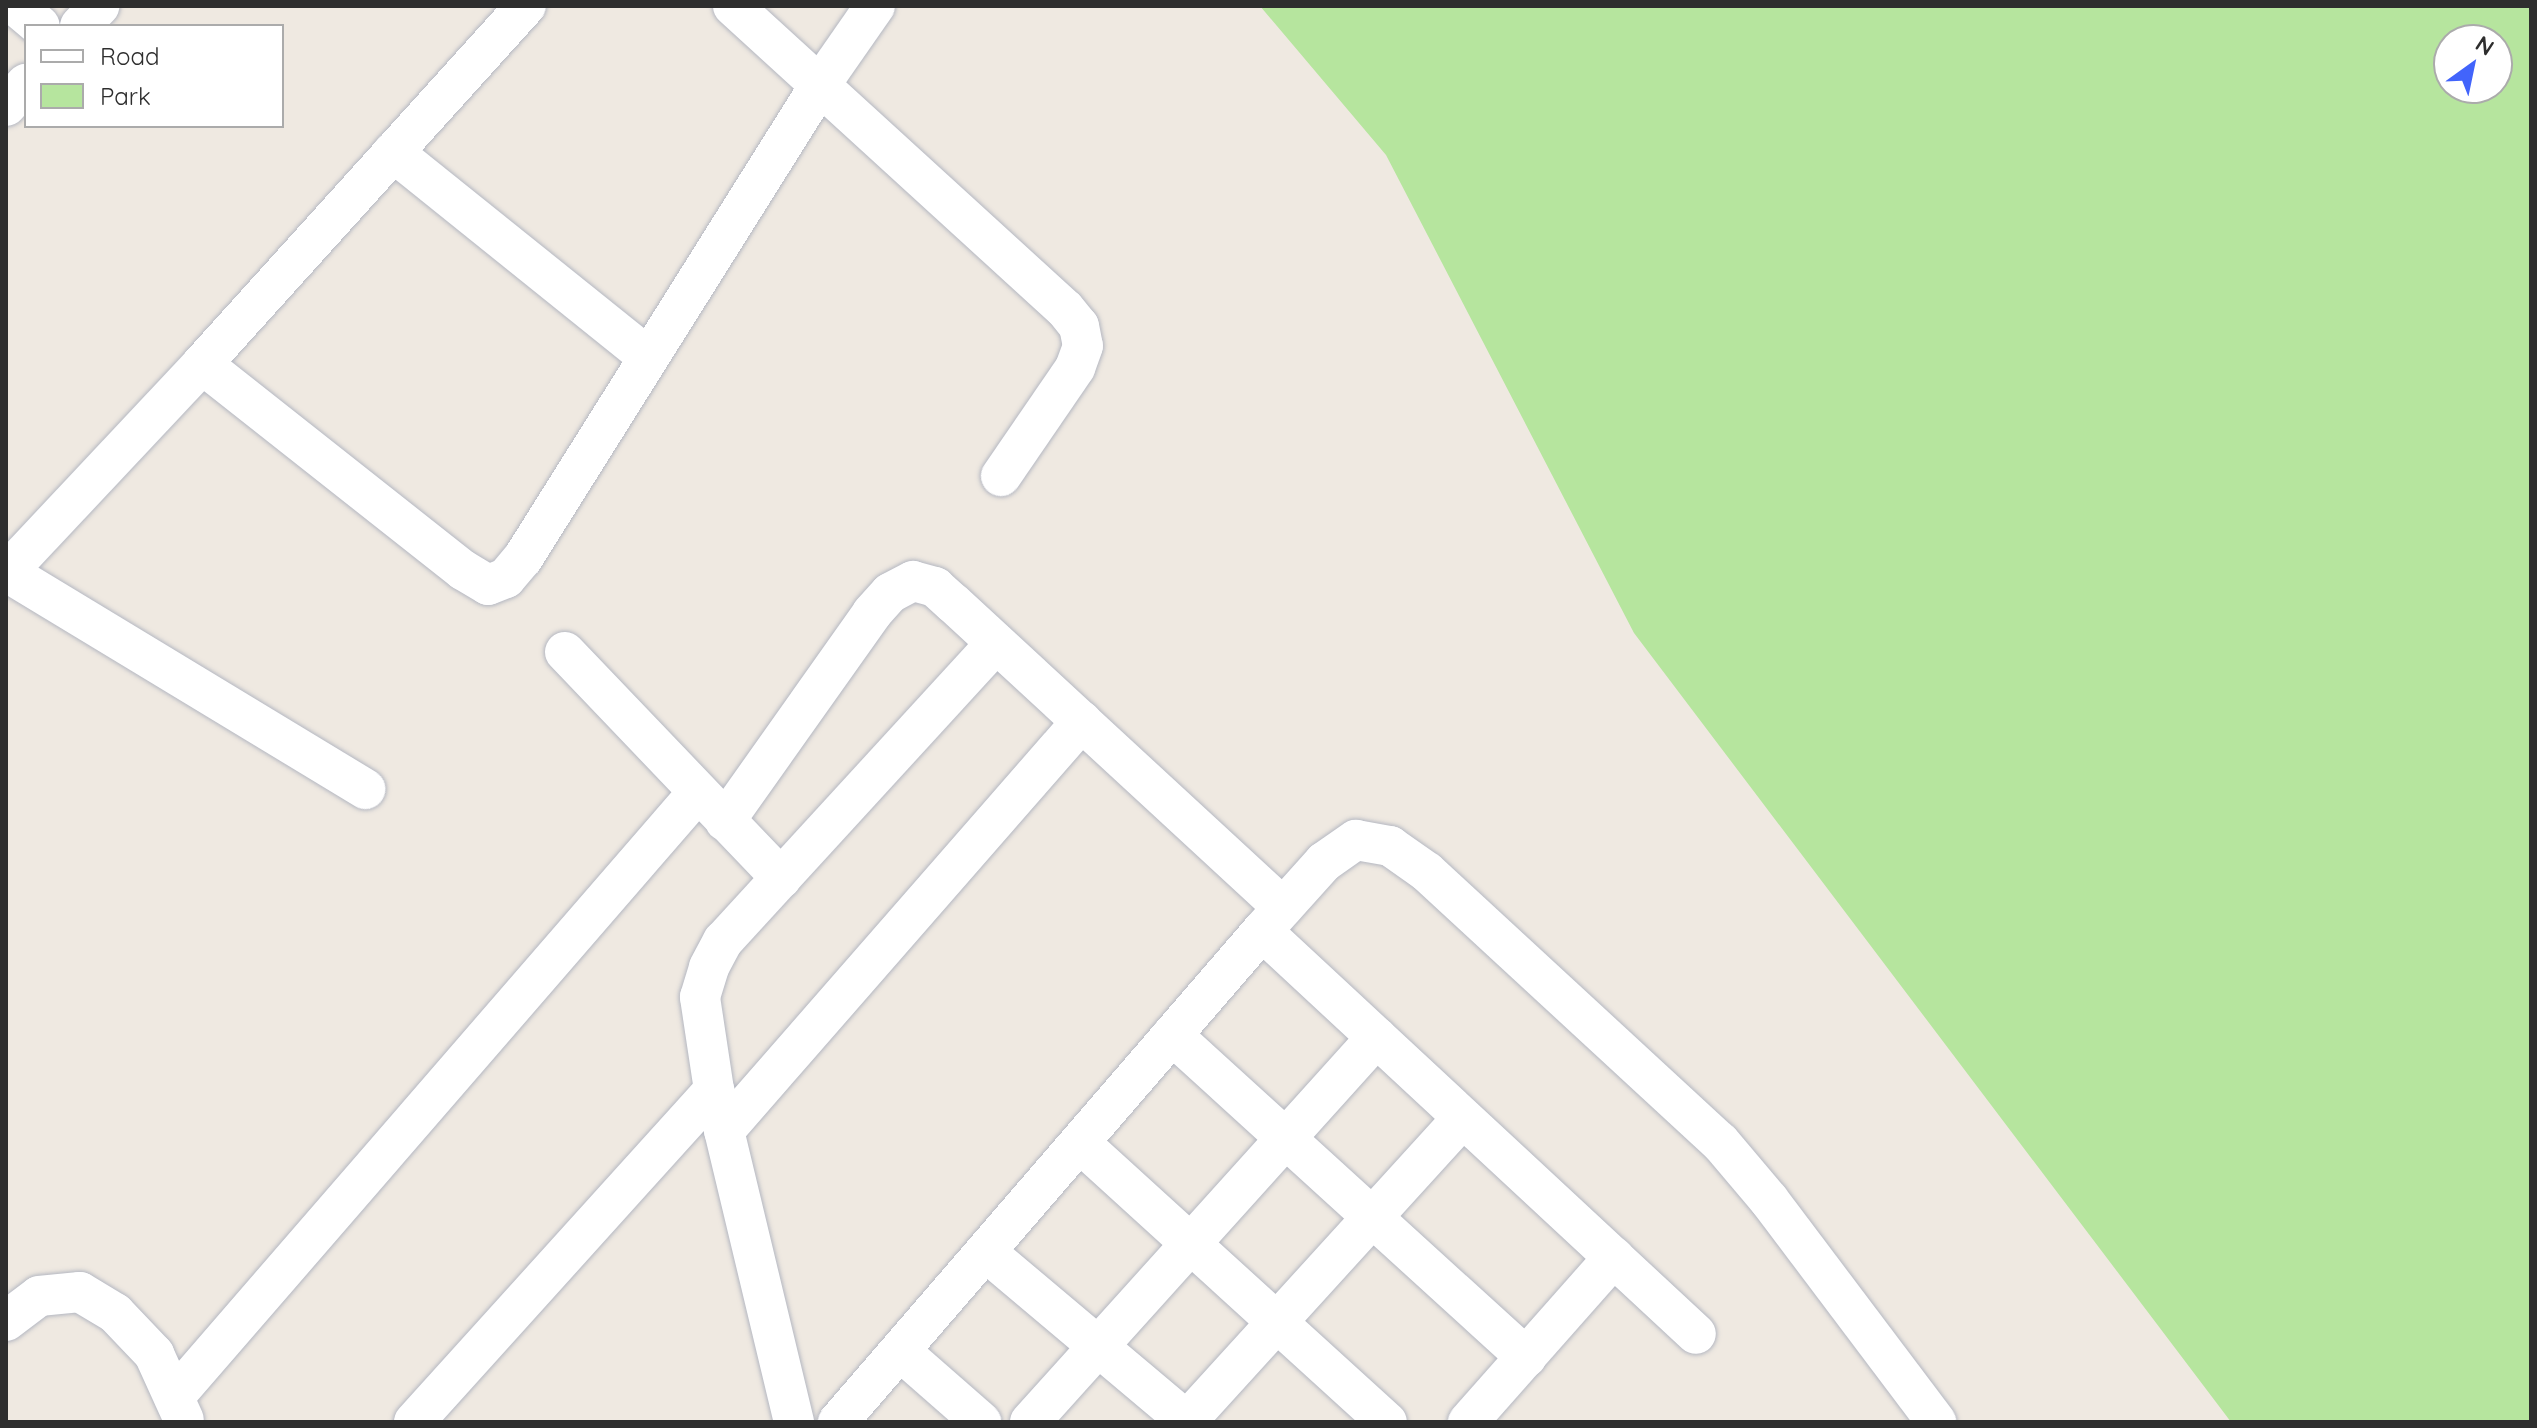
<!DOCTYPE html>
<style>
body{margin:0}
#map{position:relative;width:2537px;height:1428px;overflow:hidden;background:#efe9e1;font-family:Quicksand,sans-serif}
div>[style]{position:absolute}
.green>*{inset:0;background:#b6e59e}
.roads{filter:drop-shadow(0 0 2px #b4b7c1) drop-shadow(0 0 2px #b4b7c1)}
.street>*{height:40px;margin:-20px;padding:0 20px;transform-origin:20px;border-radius:20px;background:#fff}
span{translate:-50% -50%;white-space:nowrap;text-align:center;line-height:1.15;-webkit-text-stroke:7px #fff;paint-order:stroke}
.frame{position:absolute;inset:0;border:8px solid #2e2e2e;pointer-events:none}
.legend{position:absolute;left:24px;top:24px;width:260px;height:104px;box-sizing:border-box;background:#fff;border:2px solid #ababab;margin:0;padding:10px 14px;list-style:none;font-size:24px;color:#2e2e2e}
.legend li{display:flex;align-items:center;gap:16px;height:40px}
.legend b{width:40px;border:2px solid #ababab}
.north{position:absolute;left:2433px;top:24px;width:80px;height:80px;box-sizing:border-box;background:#fff;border:2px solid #ababab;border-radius:50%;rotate:33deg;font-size:22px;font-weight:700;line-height:32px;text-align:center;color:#2e2e2e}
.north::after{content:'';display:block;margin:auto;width:28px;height:36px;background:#4264fb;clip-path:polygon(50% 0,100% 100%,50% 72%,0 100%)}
</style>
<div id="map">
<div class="green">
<div style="clip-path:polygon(evenodd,1260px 6px,2531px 6px,2531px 1422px,2231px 1422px,1634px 633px,1386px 155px,1260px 6px,2449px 40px,2497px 40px,2497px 88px,2449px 88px,2449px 40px)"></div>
</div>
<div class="roads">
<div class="street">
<div style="left:16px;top:6px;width:31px;rotate:40deg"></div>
<div style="left:733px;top:6px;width:449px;rotate:42.4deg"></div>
<div style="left:1065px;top:309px;width:22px;rotate:51deg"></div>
<div style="left:1079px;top:326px;width:20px;rotate:79deg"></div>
<div style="left:1083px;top:346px;width:23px;rotate:110deg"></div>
<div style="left:1075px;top:368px;width:131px;rotate:124.4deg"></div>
<div style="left:80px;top:26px;width:28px;rotate:-46deg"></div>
<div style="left:6px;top:106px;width:30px;rotate:-48deg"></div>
<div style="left:393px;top:152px;width:327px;rotate:38.8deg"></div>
<div style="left:202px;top:364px;width:333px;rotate:38.3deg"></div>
<div style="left:463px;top:570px;width:29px;rotate:31deg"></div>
<div style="left:488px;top:585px;width:19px;rotate:-21deg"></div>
<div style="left:506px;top:578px;width:26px;rotate:-50deg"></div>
<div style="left:523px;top:558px;width:559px;rotate:-57.88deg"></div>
<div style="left:820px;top:85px;width:96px;rotate:-55.2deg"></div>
<div style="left:7px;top:572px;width:419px;rotate:31.2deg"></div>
<div style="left:6px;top:573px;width:287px;rotate:-46.8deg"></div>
<div style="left:202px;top:364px;width:483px;rotate:-47.9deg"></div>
<div style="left:565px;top:652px;width:313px;rotate:46.3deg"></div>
<div style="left:725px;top:821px;width:255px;rotate:-54.7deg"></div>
<div style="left:872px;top:613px;width:27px;rotate:-48deg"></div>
<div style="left:890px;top:593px;width:26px;rotate:-28deg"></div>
<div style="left:913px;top:581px;width:23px;rotate:15deg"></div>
<div style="left:935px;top:587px;width:24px;rotate:42deg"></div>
<div style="left:953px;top:603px;width:449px;rotate:42.7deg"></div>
<div style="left:1262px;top:931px;width:592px;rotate:42.88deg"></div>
<div style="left:1172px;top:1035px;width:479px;rotate:42.3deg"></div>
<div style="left:724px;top:1131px;width:544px;rotate:-48.87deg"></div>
<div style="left:1080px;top:1143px;width:415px;rotate:42.3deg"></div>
<div style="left:986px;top:1252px;width:264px;rotate:40.1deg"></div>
<div style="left:6px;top:1321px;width:41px;rotate:-37.1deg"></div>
<div style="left:39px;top:1296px;width:41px;rotate:-5.6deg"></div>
<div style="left:80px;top:1292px;width:41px;rotate:31deg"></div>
<div style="left:115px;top:1313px;width:57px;rotate:46.4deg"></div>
<div style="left:154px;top:1354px;width:72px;rotate:65.6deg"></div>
<div style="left:900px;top:1351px;width:108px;rotate:41.2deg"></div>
<div style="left:174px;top:1397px;width:800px;rotate:-49.1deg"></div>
<div style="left:414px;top:1422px;width:447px;rotate:-47.9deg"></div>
<div style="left:794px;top:1422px;width:342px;rotate:-103.5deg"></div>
<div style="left:714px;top:1090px;width:94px;rotate:-98.6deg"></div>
<div style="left:700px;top:997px;width:31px;rotate:-73deg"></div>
<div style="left:709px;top:967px;width:30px;rotate:-62deg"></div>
<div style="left:723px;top:941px;width:404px;rotate:-47.5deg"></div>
<div style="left:838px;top:1422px;width:649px;rotate:-49.19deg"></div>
<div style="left:1262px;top:931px;width:93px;rotate:-48.1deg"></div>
<div style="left:1324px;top:862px;width:39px;rotate:-35deg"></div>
<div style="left:1356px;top:840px;width:35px;rotate:10deg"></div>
<div style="left:1390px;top:846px;width:45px;rotate:35.1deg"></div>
<div style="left:1427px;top:872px;width:398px;rotate:42.7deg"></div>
<div style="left:1720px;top:1142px;width:76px;rotate:49.8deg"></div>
<div style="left:1769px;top:1200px;width:278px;rotate:53deg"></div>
<div style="left:1030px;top:1422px;width:518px;rotate:-47.97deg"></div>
<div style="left:1186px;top:1422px;width:411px;rotate:-47.7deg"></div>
<div style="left:1468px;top:1422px;width:220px;rotate:-48.5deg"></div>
</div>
</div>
<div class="frame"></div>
<ul class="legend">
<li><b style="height:10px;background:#fff"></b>Road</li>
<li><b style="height:22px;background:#b6e59e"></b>Park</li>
</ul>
<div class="north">N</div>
</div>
